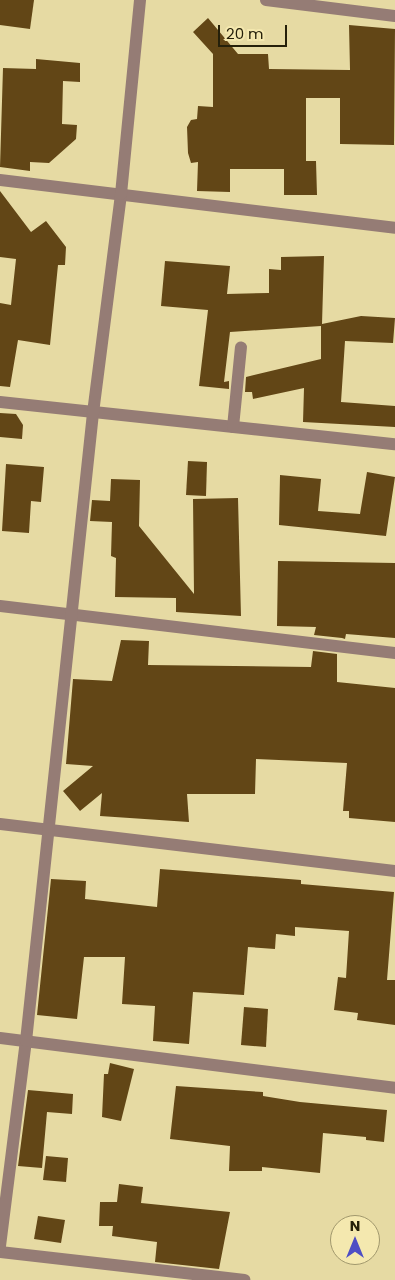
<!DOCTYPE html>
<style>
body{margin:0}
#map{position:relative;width:395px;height:1280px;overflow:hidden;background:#e6daa3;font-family:Poppins,sans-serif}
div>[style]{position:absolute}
.building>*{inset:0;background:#624616}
.minor>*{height:12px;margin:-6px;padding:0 6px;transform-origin:6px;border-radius:6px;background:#957c75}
span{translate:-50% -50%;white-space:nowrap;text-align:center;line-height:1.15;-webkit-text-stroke:5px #f4e8af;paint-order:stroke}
.north{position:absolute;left:330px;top:1215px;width:50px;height:50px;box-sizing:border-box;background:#f4e8af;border:1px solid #a1986d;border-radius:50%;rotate:0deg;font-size:14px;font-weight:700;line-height:20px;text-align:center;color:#25200a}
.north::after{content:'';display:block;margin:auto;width:18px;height:22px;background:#4e4ec4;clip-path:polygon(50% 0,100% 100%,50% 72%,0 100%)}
.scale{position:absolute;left:218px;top:25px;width:69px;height:22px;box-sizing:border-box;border:2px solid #25200a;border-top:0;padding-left:6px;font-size:15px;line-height:18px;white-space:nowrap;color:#25200a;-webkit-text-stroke:4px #f4e8af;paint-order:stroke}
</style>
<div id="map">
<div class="building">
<div style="clip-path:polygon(0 0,34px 0,30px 29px,0 25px)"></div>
<div style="clip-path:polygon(208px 18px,238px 54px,268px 54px,269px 69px,350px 70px,349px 25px,395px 29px,394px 145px,340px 144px,340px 98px,306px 98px,306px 161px,316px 161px,317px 195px,284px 195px,284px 169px,230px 169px,230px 192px,197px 191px,198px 162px,191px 163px,188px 153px,187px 127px,191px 120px,197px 119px,198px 106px,213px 107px,213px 54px,193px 32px)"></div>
<div style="clip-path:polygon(36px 59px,80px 63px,80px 82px,63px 81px,62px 124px,77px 125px,76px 139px,49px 163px,30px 162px,30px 171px,0 167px,3px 68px,36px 69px)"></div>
<div style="clip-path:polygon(0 191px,31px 232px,46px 221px,66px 247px,65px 265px,58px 265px,50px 345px,18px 340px,10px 387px,0 386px,0 303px,11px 305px,16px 259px,0 257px)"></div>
<div style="clip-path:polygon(324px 256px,322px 324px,361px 316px,395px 318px,393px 343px,345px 341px,341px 402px,395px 406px,395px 427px,303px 422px,304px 388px,253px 399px,252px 392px,245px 392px,246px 377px,321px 359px,321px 326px,230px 332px,224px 382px,229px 381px,229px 389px,199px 386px,208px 310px,161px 306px,165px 261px,230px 266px,227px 294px,269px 293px,269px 269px,281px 270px,281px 257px)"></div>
<div style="clip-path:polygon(0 413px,16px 414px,23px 425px,22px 439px,0 437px)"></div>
<div style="clip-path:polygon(188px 461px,207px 462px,206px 496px,186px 495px)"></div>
<div style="clip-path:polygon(6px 464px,44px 467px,41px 502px,31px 501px,29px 533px,2px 531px)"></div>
<div style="clip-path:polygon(367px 472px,395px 477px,386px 536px,279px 525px,280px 475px,321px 479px,318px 511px,360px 514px)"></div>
<div style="clip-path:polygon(111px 479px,140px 480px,139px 526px,194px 594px,193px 499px,238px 498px,241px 616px,176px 612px,176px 598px,115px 597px,116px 558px,111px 556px,112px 522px,90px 521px,92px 500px,110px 501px)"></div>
<div style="clip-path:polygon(278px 561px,395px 563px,395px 638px,346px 634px,345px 639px,342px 638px,314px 635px,316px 627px,277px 626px)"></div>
<div style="clip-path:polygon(121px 640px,149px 641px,148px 665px,311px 667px,313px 651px,337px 654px,337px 682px,395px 688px,395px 822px,349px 818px,349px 811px,343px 811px,347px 763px,256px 759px,255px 794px,187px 794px,189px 822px,100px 816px,102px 793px,80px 811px,63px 791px,93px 766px,66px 764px,73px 679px,112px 681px)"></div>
<div style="clip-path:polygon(160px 869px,301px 880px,301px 884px,394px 892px,387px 980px,395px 980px,395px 1025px,357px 1020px,358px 1013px,334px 1010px,338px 977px,346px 978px,349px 931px,295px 927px,295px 936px,276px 934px,275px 949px,248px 947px,244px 995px,193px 992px,189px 1044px,153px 1041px,155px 1006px,122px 1004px,125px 957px,84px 957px,77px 1019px,37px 1015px,51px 879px,86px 881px,85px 899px,157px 907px)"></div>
<div style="clip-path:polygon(244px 1007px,268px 1009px,266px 1047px,241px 1045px)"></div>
<div style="clip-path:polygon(110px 1063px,134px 1069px,121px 1121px,102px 1117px,104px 1074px,108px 1074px)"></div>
<div style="clip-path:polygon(176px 1086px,263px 1092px,263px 1096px,300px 1102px,387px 1110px,384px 1142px,366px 1140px,366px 1137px,323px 1133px,320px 1173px,262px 1167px,262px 1171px,229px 1171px,230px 1146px,170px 1139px)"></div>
<div style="clip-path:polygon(28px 1090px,73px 1094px,72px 1114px,47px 1112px,42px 1168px,18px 1166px)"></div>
<div style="clip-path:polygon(46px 1156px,68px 1158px,66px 1182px,43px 1180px)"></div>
<div style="clip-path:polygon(119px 1184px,143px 1187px,141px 1203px,230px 1212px,219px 1269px,155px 1262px,157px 1242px,112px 1236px,113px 1226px,99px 1226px,100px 1202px,117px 1202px)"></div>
<div style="clip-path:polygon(38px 1216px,65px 1220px,61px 1243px,34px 1239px)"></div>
</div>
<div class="minor">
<div style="left:266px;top:0;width:130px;rotate:7.1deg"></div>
<div style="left:0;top:180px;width:398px;rotate:6.9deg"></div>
<div style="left:0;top:402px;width:397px;rotate:6.1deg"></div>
<div style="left:233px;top:427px;width:80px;rotate:-84.3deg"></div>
<div style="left:0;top:606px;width:398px;rotate:6.8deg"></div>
<div style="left:0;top:824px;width:398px;rotate:6.8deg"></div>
<div style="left:0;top:1038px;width:398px;rotate:7.2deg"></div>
<div style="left:0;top:1246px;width:207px;rotate:-82.8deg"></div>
<div style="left:26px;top:1041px;width:632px;rotate:-83.91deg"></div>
<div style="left:93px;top:413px;width:221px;rotate:-82.7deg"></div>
<div style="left:121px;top:194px;width:195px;rotate:-84.4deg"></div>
<div style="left:0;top:1252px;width:246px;rotate:6.5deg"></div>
</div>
<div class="north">N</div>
<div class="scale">20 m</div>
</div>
